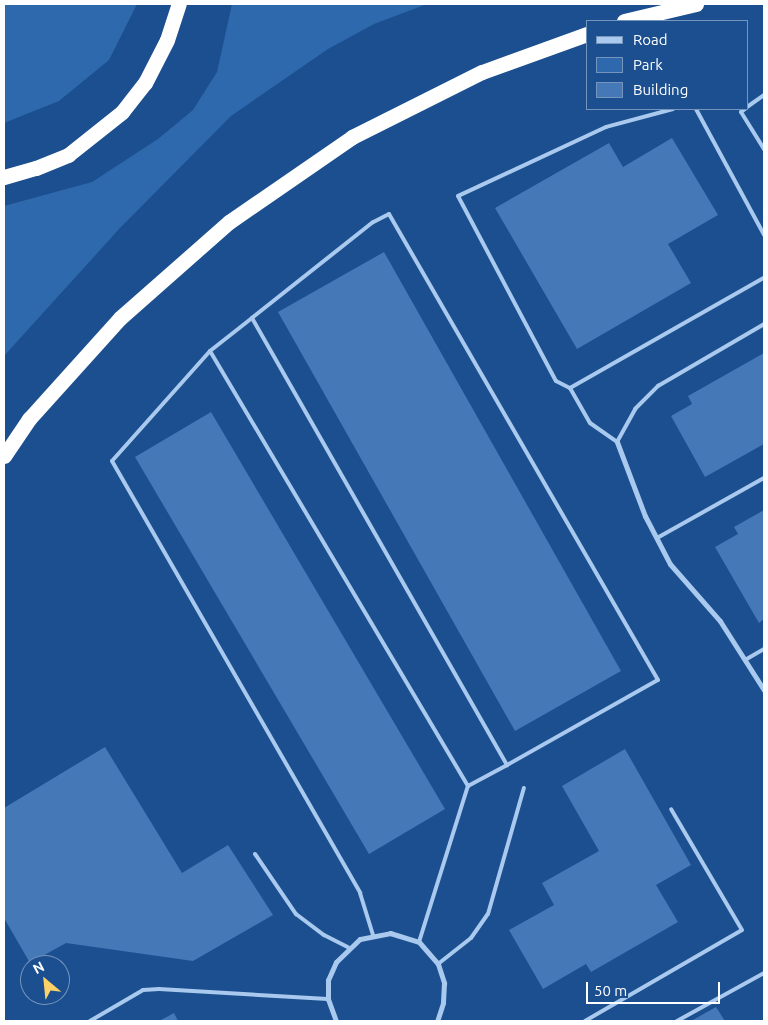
<!DOCTYPE html>
<style>
body{margin:0}
#map{position:relative;width:768px;height:1025px;overflow:hidden;background:#1b4f8f;font-family:Ubuntu,sans-serif}
div>[style]{position:absolute}
.green>*{inset:0;background:#2e69ad}
.building>*{inset:0;background:#4478b7}
.lane>*{height:4px;margin:-2px;padding:0 2px;transform-origin:2px;border-radius:2px;background:#a9c9ee}
.street>*{height:5px;margin:-2.5px;padding:0 2.5px;transform-origin:2.5px;border-radius:2.5px;background:#a9c9ee}
.highway>*{height:15px;margin:-7.5px;padding:0 7.5px;transform-origin:7.5px;border-radius:7.5px;background:#fff}
span{translate:-50% -50%;white-space:nowrap;text-align:center;line-height:1.15;-webkit-text-stroke:4.5px #1b4f8f;paint-order:stroke}
.frame{position:absolute;inset:0;border:5px solid #fff;pointer-events:none}
.legend{position:absolute;left:586px;top:20px;width:162px;height:90px;box-sizing:border-box;background:#1b4f8f;border:1px solid #7695bc;margin:0;padding:6px 9px;list-style:none;font-size:15px;color:#fff}
.legend li{display:flex;align-items:center;gap:10px;height:25px}
.legend b{width:25px;border:1px solid #7695bc}
.north{position:absolute;left:20px;top:955px;width:50px;height:50px;box-sizing:border-box;background:#1b4f8f;border:1px solid #7695bc;border-radius:50%;rotate:332deg;font-size:14px;font-weight:700;line-height:20px;text-align:center;color:#fff}
.north::after{content:'';display:block;margin:auto;width:18px;height:22px;background:#ffd166;clip-path:polygon(50% 0,100% 100%,50% 72%,0 100%)}
.scale{position:absolute;left:586px;top:982px;width:134px;height:22px;box-sizing:border-box;border:2px solid #fff;border-top:0;padding-left:6px;font-size:15px;line-height:18px;white-space:nowrap;color:#fff;-webkit-text-stroke:4px #1b4f8f;paint-order:stroke}
</style>
<div id="map">
<div class="green">
<div style="clip-path:polygon(4px 4px,137px 4px,109px 60px,59px 101px,4px 123px)"></div>
<div style="clip-path:polygon(232px 4px,427px 4px,374px 24px,328px 49px,231px 116px,120px 228px,4px 356px,4px 206px,92px 182px,158px 139px,193px 110px,217px 72px)"></div>
</div>
<div class="building">
<div style="clip-path:polygon(672px 138px,718px 215px,668px 244px,691px 283px,577px 349px,495px 208px,609px 143px,623px 167px)"></div>
<div style="clip-path:polygon(384px 252px,621px 671px,515px 731px,278px 312px)"></div>
<div style="clip-path:polygon(764px 353px,764px 444px,705px 477px,671px 416px,692px 404px,688px 396px)"></div>
<div style="clip-path:polygon(211px 412px,445px 809px,369px 854px,135px 457px)"></div>
<div style="clip-path:polygon(764px 510px,764px 619px,759px 623px,715px 547px,738px 534px,734px 527px)"></div>
<div style="clip-path:polygon(105px 747px,182px 873px,228px 845px,273px 915px,193px 961px,66px 943px,30px 963px,4px 918px,4px 808px)"></div>
<div style="clip-path:polygon(625px 749px,691px 865px,656px 885px,678px 922px,591px 972px,586px 964px,543px 989px,509px 930px,554px 905px,542px 883px,599px 851px,562px 786px)"></div>
<div style="clip-path:polygon(716px 1007px,725px 1021px,691px 1021px)"></div>
<div style="clip-path:polygon(174px 1013px,178px 1021px,159px 1021px)"></div>
</div>
<div class="lane">
<div style="left:747px;top:107px;width:21px;rotate:-35deg"></div>
<div style="left:673px;top:109px;width:69px;rotate:165deg"></div>
<div style="left:606px;top:127px;width:163px;rotate:155deg"></div>
<div style="left:458px;top:196px;width:209px;rotate:62.1deg"></div>
<div style="left:556px;top:381px;width:16px;rotate:27deg"></div>
<div style="left:570px;top:388px;width:40px;rotate:60.3deg"></div>
<div style="left:590px;top:423px;width:33px;rotate:35deg"></div>
<div style="left:617px;top:442px;width:38px;rotate:-61deg"></div>
<div style="left:635px;top:409px;width:33px;rotate:-45deg"></div>
<div style="left:658px;top:386px;width:123px;rotate:-30.3deg"></div>
<div style="left:696px;top:109px;width:143px;rotate:61.6deg"></div>
<div style="left:745px;top:109px;width:5px;rotate:143deg"></div>
<div style="left:741px;top:112px;width:44px;rotate:58.1deg"></div>
<div style="left:252px;top:318px;width:515px;rotate:60.3deg"></div>
<div style="left:507px;top:765px;width:173px;rotate:-29.4deg"></div>
<div style="left:658px;top:680px;width:538px;rotate:-120deg"></div>
<div style="left:389px;top:214px;width:18px;rotate:153deg"></div>
<div style="left:373px;top:222px;width:154px;rotate:141.6deg"></div>
<div style="left:252px;top:318px;width:53px;rotate:141.8deg"></div>
<div style="left:210px;top:351px;width:147px;rotate:131.7deg"></div>
<div style="left:112px;top:461px;width:498px;rotate:60.1deg"></div>
<div style="left:360px;top:893px;width:44px;rotate:72.8deg"></div>
<div style="left:210px;top:351px;width:506px;rotate:59.33deg"></div>
<div style="left:570px;top:388px;width:223px;rotate:-29.6deg"></div>
<div style="left:657px;top:538px;width:123px;rotate:-29.3deg"></div>
<div style="left:745px;top:660px;width:22px;rotate:-30deg"></div>
<div style="left:255px;top:854px;width:73px;rotate:55.7deg"></div>
<div style="left:296px;top:914px;width:35px;rotate:37deg"></div>
<div style="left:324px;top:935px;width:27px;rotate:27deg"></div>
<div style="left:419px;top:942px;width:164px;rotate:-72.6deg"></div>
<div style="left:468px;top:786px;width:44px;rotate:-28.3deg"></div>
<div style="left:438px;top:964px;width:42px;rotate:-38.2deg"></div>
<div style="left:471px;top:938px;width:29px;rotate:-55deg"></div>
<div style="left:488px;top:914px;width:131px;rotate:-74.1deg"></div>
<div style="left:90px;top:1021px;width:61px;rotate:-30.3deg"></div>
<div style="left:143px;top:990px;width:16px;rotate:-4deg"></div>
<div style="left:159px;top:989px;width:169px;rotate:3.4deg"></div>
<div style="left:585px;top:1021px;width:181px;rotate:-30.1deg"></div>
<div style="left:742px;top:930px;width:140px;rotate:-120.4deg"></div>
<div style="left:677px;top:1021px;width:99px;rotate:-28.9deg"></div>
</div>
<div class="street">
<div style="left:617px;top:442px;width:79px;rotate:69.3deg"></div>
<div style="left:645px;top:516px;width:54px;rotate:62.5deg"></div>
<div style="left:670px;top:564px;width:76px;rotate:48.7deg"></div>
<div style="left:720px;top:621px;width:82px;rotate:57.5deg"></div>
<div style="left:336px;top:1021px;width:23px;rotate:-110deg"></div>
<div style="left:328px;top:999px;width:19px;rotate:-90deg"></div>
<div style="left:328px;top:980px;width:20px;rotate:-66deg"></div>
<div style="left:336px;top:962px;width:33px;rotate:-44deg"></div>
<div style="left:360px;top:939px;width:31px;rotate:-11deg"></div>
<div style="left:390px;top:933px;width:30px;rotate:17deg"></div>
<div style="left:419px;top:942px;width:29px;rotate:49deg"></div>
<div style="left:438px;top:964px;width:20px;rotate:72deg"></div>
<div style="left:444px;top:983px;width:20px;rotate:93deg"></div>
<div style="left:443px;top:1003px;width:19px;rotate:108deg"></div>
</div>
<div class="highway">
<div style="left:624px;top:21px;width:74px;rotate:-13.3deg"></div>
<div style="left:4px;top:177px;width:33px;rotate:-16deg"></div>
<div style="left:36px;top:168px;width:35px;rotate:-22deg"></div>
<div style="left:68px;top:155px;width:69px;rotate:-38.5deg"></div>
<div style="left:122px;top:112px;width:37px;rotate:-52deg"></div>
<div style="left:145px;top:83px;width:48px;rotate:-62.9deg"></div>
<div style="left:167px;top:40px;width:38px;rotate:-72deg"></div>
<div style="left:4px;top:456px;width:45px;rotate:-56deg"></div>
<div style="left:29px;top:419px;width:136px;rotate:-48deg"></div>
<div style="left:120px;top:318px;width:145px;rotate:-41.4deg"></div>
<div style="left:229px;top:222px;width:150px;rotate:-34.6deg"></div>
<div style="left:352px;top:137px;width:145px;rotate:-26.6deg"></div>
<div style="left:482px;top:72px;width:112px;rotate:-19.9deg"></div>
</div>
<div class="frame"></div>
<ul class="legend">
<li><b style="height:6px;background:#a9c9ee"></b>Road</li>
<li><b style="height:14px;background:#2e69ad"></b>Park</li>
<li><b style="height:14px;background:#4478b7"></b>Building</li>
</ul>
<div class="north">N</div>
<div class="scale">50 m</div>
</div>
